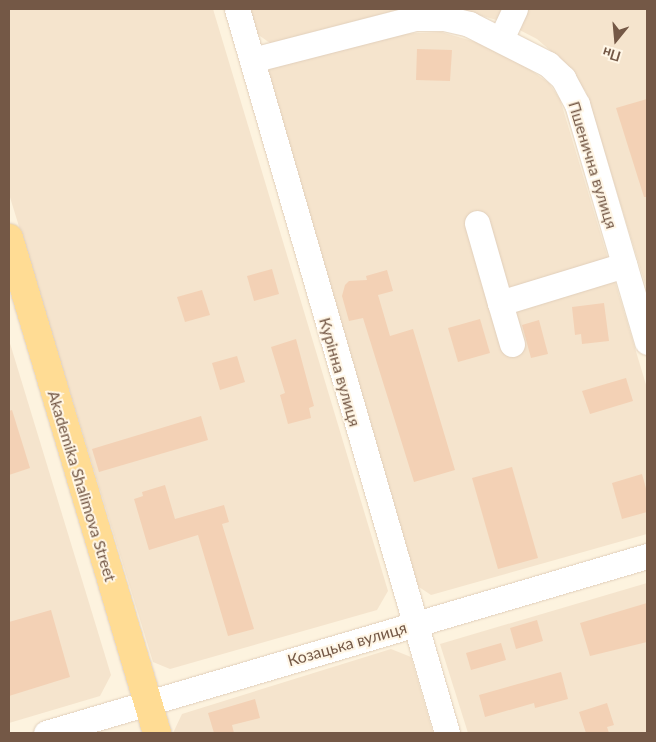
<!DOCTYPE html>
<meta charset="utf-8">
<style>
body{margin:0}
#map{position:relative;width:656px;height:742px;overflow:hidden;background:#fdf3df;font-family:Lato,sans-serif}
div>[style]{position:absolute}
.residential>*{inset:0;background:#f5e4cd}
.building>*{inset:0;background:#f3d1b5}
.roads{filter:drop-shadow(0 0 1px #e1cfbb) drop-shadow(0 0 1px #e1cfbb)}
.minor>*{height:25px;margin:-12.5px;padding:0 12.5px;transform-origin:12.5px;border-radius:12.5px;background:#fff}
.major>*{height:28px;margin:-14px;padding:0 14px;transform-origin:14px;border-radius:14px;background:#ffdc94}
span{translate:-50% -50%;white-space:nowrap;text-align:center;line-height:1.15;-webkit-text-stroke:4px #fff6e6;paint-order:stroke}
.street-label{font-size:16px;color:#745846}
.frame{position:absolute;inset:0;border:10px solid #745846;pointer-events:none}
.north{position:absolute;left:591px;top:15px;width:50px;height:50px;-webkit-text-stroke:4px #fff6e6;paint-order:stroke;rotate:197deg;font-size:14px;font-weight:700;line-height:20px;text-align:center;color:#745846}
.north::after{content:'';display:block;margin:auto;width:18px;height:22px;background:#745846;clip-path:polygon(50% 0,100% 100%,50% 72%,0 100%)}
</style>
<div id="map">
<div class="residential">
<div style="clip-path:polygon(9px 9px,213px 9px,388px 591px,377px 610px,170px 669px,153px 662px,9px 194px)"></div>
<div style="clip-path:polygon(243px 9px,401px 9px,270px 43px,250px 29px)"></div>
<div style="clip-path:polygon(457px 9px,647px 9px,647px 290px,586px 92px,567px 65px,537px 39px,504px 22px)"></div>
<div style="clip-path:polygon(441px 32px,476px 42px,528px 68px,549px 83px,560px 99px,647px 388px,647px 534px,431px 595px,416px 585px,263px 88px,269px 68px,397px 34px)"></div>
<div style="clip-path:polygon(9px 340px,111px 675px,100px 696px,9px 723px)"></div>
<div style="clip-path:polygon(647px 583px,647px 733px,468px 733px,440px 644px)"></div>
<div style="clip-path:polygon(391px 649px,411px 657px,433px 733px,173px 733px,182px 714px)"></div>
</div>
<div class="building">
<div style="clip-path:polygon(417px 49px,452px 50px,450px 81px,416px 80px)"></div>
<div style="clip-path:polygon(647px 99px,647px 197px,644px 197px,616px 108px)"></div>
<div style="clip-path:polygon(272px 269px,279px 294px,254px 301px,247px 276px)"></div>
<div style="clip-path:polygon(387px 270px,393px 291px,378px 295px,390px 336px,413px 329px,455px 470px,414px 482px,363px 318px,349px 321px,342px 296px,345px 285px,349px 281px,367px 280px,366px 276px)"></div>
<div style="clip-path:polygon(202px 290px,210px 315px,185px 322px,177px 297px)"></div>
<div style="clip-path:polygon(604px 303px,609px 341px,582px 344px,581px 334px,575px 335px,572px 307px)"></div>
<div style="clip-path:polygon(480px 319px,490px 353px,458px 362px,448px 328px)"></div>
<div style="clip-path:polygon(539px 320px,548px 354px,531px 358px,522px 325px)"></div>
<div style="clip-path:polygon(296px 339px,314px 406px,309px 408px,311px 418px,288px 424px,280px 395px,285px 393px,271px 347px)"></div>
<div style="clip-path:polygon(237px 356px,245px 382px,220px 390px,212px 363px)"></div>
<div style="clip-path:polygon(626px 378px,633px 401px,590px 414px,582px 391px)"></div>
<div style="clip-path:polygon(12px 410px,30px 468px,9px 475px,9px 411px)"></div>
<div style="clip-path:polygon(201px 416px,208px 440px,99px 472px,92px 449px)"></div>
<div style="clip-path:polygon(512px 467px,538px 558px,498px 569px,472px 478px)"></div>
<div style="clip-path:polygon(642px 474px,647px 492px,647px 512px,622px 519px,612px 483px)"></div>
<div style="clip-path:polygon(165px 485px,175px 519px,224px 505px,229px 522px,222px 524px,254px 629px,228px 636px,198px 535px,149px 550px,134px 499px,143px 496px,142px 492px)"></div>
<div style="clip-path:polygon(647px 603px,647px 642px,590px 656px,580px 623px)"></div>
<div style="clip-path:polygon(51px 610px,70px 677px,9px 696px,9px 622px)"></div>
<div style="clip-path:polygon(537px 620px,543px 641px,516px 649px,510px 628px)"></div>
<div style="clip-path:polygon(501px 643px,506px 660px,471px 670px,466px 653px)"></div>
<div style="clip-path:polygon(561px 672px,568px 699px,535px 708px,534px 703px,485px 717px,479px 695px)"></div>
<div style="clip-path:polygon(255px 699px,260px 718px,232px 725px,234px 733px,214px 733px,208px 713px)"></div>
<div style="clip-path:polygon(607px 703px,614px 725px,607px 727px,609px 733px,586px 733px,579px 712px)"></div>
</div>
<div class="roads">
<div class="minor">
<div style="left:237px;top:9px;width:754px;rotate:73.82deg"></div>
<div style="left:501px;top:39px;width:33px;rotate:-65deg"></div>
<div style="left:252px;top:60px;width:168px;rotate:-14.4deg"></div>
<div style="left:415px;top:18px;width:29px"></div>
<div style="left:444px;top:18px;width:26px;rotate:13deg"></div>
<div style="left:469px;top:24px;width:89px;rotate:26.9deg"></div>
<div style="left:548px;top:64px;width:21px;rotate:43deg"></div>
<div style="left:563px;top:78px;width:30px;rotate:62deg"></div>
<div style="left:577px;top:104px;width:248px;rotate:73.6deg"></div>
<div style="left:477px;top:223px;width:83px;rotate:74deg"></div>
<div style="left:512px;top:344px;width:43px;rotate:-106.3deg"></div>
<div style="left:500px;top:303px;width:130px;rotate:-17deg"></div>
<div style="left:46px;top:733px;width:627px;rotate:-16.41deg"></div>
</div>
<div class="major">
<div style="left:9px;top:238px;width:517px;rotate:73.35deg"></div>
</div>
</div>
<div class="street-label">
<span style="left:593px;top:165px;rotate:73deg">Пшенична вулиця</span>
<span style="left:340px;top:372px;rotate:74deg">Курінна вулиця</span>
<span style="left:82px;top:486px;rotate:73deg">Akademika Shalimova Street</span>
<span style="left:347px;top:644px;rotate:-16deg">Козацька вулиця</span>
</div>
<div class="frame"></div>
<div class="north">Пн</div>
</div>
